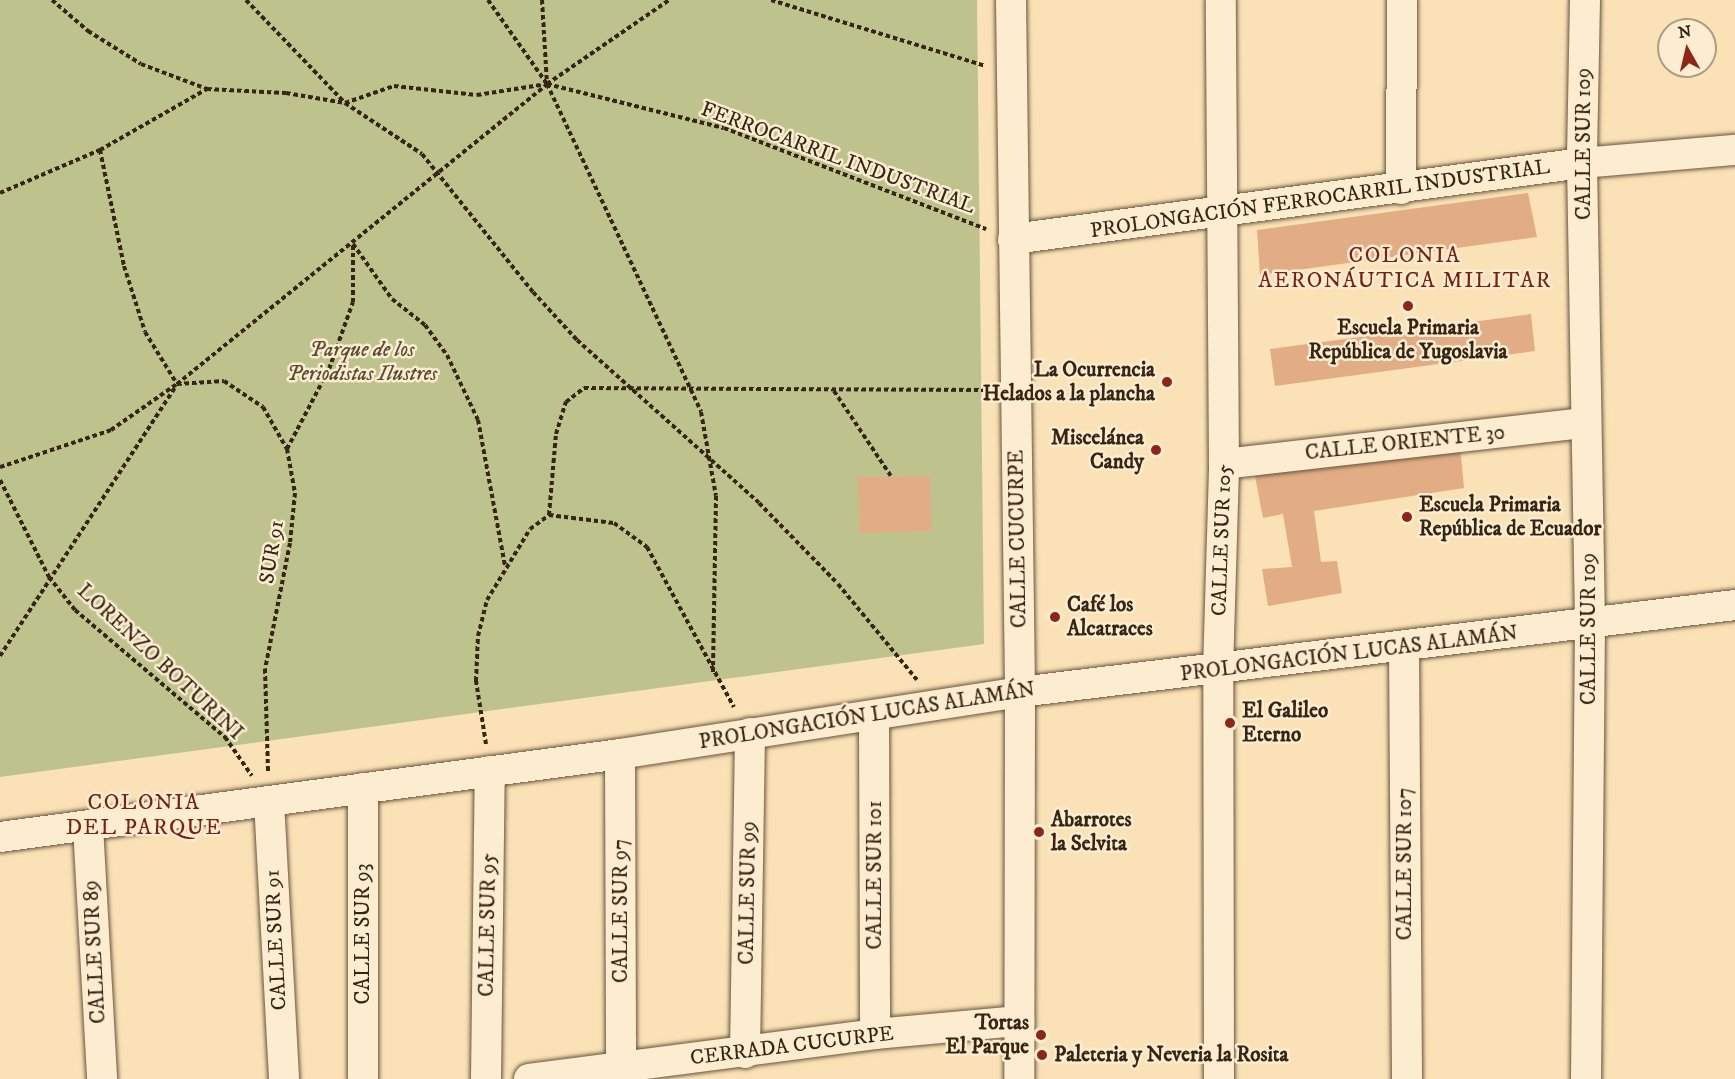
<!DOCTYPE html>
<meta charset="utf-8">
<style>
body{margin:0}
#map{position:relative;width:1735px;height:1079px;overflow:hidden;background:#fbe2b6;font-family:"IM FELL DW Pica",serif}
div>[style]{position:absolute}
.green>*{inset:0;background:#bec38e}
.building>*{inset:0;background:#e2ad85}
.path>*{height:4px;margin-top:-2px;transform-origin:0;background:repeating-linear-gradient(90deg,#362515 0 4.5px,transparent 0 7.5px)}
.roads{filter:drop-shadow(0 0 2px #67543d) drop-shadow(0 0 2px #67543d)}
.street>*{height:30px;margin:-15px;padding:0 15px;transform-origin:15px;border-radius:15px;background:#fcecd0}
.dots>*{width:16px;height:16px;translate:-50% -50%;box-sizing:border-box;border:3px solid #fcecd0;border-radius:50%}
span{translate:-50% -50%;white-space:nowrap;text-align:center;line-height:1.15;-webkit-text-stroke:5px #fcecd0;paint-order:stroke}
.street-label{font-size:21px;color:#362515}
.poi-label{font-size:21px;color:#362515;font-weight:700}
.right{translate:-100% -50%;text-align:right}
.left{translate:0 -50%;text-align:left}
.park-label{font-size:21px;color:#584c33;font-style:italic}
.neighbourhood-label{font-size:22px;color:#7a1f14;letter-spacing:1.5px}
.north{position:absolute;left:1657px;top:18px;width:60px;height:60px;box-sizing:border-box;background:#fcecd0;border:2px solid #ad9c85;border-radius:50%;rotate:352deg;font-size:16px;font-weight:700;line-height:24px;text-align:center;color:#362515}
.north::after{content:'';display:block;margin:auto;width:21px;height:27px;background:#8f2418;clip-path:polygon(50% 0,100% 100%,50% 72%,0 100%)}
</style>
<div id="map">
<div class="green">
<div style="clip-path:polygon(0 0,977px 0,984px 644px,0 777px)"></div>
</div>
<div class="building">
<div style="clip-path:polygon(1528px 193px,1537px 237px,1260px 275px,1257px 230px)"></div>
<div style="clip-path:polygon(1531px 314px,1535px 351px,1275px 386px,1270px 349px)"></div>
<div style="clip-path:polygon(1460px 445px,1464px 488px,1314px 511px,1321px 562px,1337px 561px,1342px 593px,1268px 606px,1262px 569px,1292px 567px,1283px 514px,1263px 518px,1255px 476px)"></div>
<div style="clip-path:polygon(930px 476px,932px 531px,860px 533px,858px 477px)"></div>
</div>
<div class="path">
<div style="left:52px;top:0;width:48px;rotate:40.7deg"></div>
<div style="left:88px;top:31px;width:62px;rotate:31.9deg"></div>
<div style="left:141px;top:64px;width:71px;rotate:20.7deg"></div>
<div style="left:246px;top:0;width:143px;rotate:46.1deg"></div>
<div style="left:345px;top:103px;width:92px;rotate:33.5deg"></div>
<div style="left:422px;top:154px;width:177px;rotate:51.2deg"></div>
<div style="left:533px;top:292px;width:65px;rotate:47.5deg"></div>
<div style="left:577px;top:340px;width:244px;rotate:41.8deg"></div>
<div style="left:759px;top:503px;width:113px;rotate:45.7deg"></div>
<div style="left:838px;top:584px;width:124px;rotate:50.5deg"></div>
<div style="left:488px;top:0;width:103px;rotate:54.9deg"></div>
<div style="left:547px;top:84px;width:362px;rotate:64.8deg"></div>
<div style="left:701px;top:412px;width:85px;rotate:79.9deg"></div>
<div style="left:716px;top:496px;width:176px;rotate:91deg"></div>
<div style="left:542px;top:0;width:83px;rotate:86.6deg"></div>
<div style="left:771px;top:0;width:224px;rotate:17.1deg"></div>
<div style="left:100px;top:150px;width:118px;rotate:78.3deg"></div>
<div style="left:124px;top:266px;width:69px;rotate:72.3deg"></div>
<div style="left:145px;top:332px;width:61px;rotate:58.4deg"></div>
<div style="left:0;top:193px;width:109px;rotate:-23.3deg"></div>
<div style="left:100px;top:150px;width:123px;rotate:-29.7deg"></div>
<div style="left:207px;top:89px;width:79px;rotate:2.9deg"></div>
<div style="left:286px;top:93px;width:60px;rotate:9.6deg"></div>
<div style="left:345px;top:103px;width:52px;rotate:-19.1deg"></div>
<div style="left:394px;top:86px;width:83px;rotate:6.2deg"></div>
<div style="left:477px;top:95px;width:71px;rotate:-8.9deg"></div>
<div style="left:547px;top:84px;width:182px;rotate:14deg"></div>
<div style="left:724px;top:128px;width:281px;rotate:21.1deg"></div>
<div style="left:353px;top:244px;width:67px;rotate:54.7deg"></div>
<div style="left:392px;top:299px;width:42px;rotate:38.2deg"></div>
<div style="left:425px;top:325px;width:37px;rotate:54deg"></div>
<div style="left:447px;top:355px;width:72px;rotate:64.5deg"></div>
<div style="left:478px;top:420px;width:148px;rotate:79.5deg"></div>
<div style="left:177px;top:384px;width:47px;rotate:-3.7deg"></div>
<div style="left:224px;top:381px;width:47px;rotate:33.7deg"></div>
<div style="left:263px;top:407px;width:48px;rotate:60.3deg"></div>
<div style="left:287px;top:449px;width:45px;rotate:79.7deg"></div>
<div style="left:295px;top:493px;width:50px;rotate:95.7deg"></div>
<div style="left:290px;top:543px;width:128px;rotate:101.2deg"></div>
<div style="left:265px;top:669px;width:104px;rotate:88.3deg"></div>
<div style="left:834px;top:391px;width:102px;rotate:56.2deg"></div>
<div style="left:287px;top:449px;width:90px;rotate:-62.3deg"></div>
<div style="left:329px;top:369px;width:71px;rotate:-70.3deg"></div>
<div style="left:353px;top:302px;width:56px;rotate:-90deg"></div>
<div style="left:0;top:467px;width:117px;rotate:-18.4deg"></div>
<div style="left:111px;top:430px;width:80px;rotate:-34.9deg"></div>
<div style="left:177px;top:384px;width:476px;rotate:-39deg"></div>
<div style="left:547px;top:84px;width:148px;rotate:-34.5deg"></div>
<div style="left:0;top:480px;width:109px;rotate:63.2deg"></div>
<div style="left:49px;top:577px;width:42px;rotate:51.8deg"></div>
<div style="left:75px;top:610px;width:197px;rotate:40.3deg"></div>
<div style="left:225px;top:737px;width:47px;rotate:55.3deg"></div>
<div style="left:549px;top:515px;width:81px;rotate:-85.1deg"></div>
<div style="left:556px;top:434px;width:34px;rotate:-73deg"></div>
<div style="left:566px;top:402px;width:23px;rotate:-38deg"></div>
<div style="left:584px;top:388px;width:404px;rotate:0.3deg"></div>
<div style="left:0;top:656px;width:320px;rotate:-56.9deg"></div>
<div style="left:486px;top:744px;width:64px;rotate:-99deg"></div>
<div style="left:476px;top:681px;width:45px;rotate:-87.5deg"></div>
<div style="left:478px;top:636px;width:37px;rotate:-76deg"></div>
<div style="left:487px;top:600px;width:83px;rotate:-58.8deg"></div>
<div style="left:530px;top:529px;width:24px;rotate:-36deg"></div>
<div style="left:549px;top:515px;width:65px;rotate:7deg"></div>
<div style="left:614px;top:523px;width:41px;rotate:36deg"></div>
<div style="left:647px;top:547px;width:182px;rotate:61.5deg"></div>
</div>
<div class="roads">
<div class="street">
<div style="left:1011px;top:0;width:692px;rotate:89.25deg"></div>
<div style="left:1020px;top:692px;width:387px;rotate:90.1deg"></div>
<div style="left:1585px;top:0;width:163px;rotate:91.1deg"></div>
<div style="left:1582px;top:163px;width:460px;rotate:89deg"></div>
<div style="left:1590px;top:623px;width:456px;rotate:90.5deg"></div>
<div style="left:1401px;top:189px;width:189px;rotate:-89.7deg"></div>
<div style="left:1013px;top:239px;width:574px;rotate:-7.61deg"></div>
<div style="left:1582px;top:163px;width:154px;rotate:-4.9deg"></div>
<div style="left:1224px;top:464px;width:363px;rotate:-6.5deg"></div>
<div style="left:1404px;top:648px;width:431px;rotate:89.6deg"></div>
<div style="left:874px;top:716px;width:318px;rotate:89.8deg"></div>
<div style="left:620px;top:754px;width:314px;rotate:89.8deg"></div>
<div style="left:269px;top:801px;width:278px;rotate:86.9deg"></div>
<div style="left:88px;top:826px;width:253px;rotate:86.8deg"></div>
<div style="left:0;top:837px;width:626px;rotate:-7.62deg"></div>
<div style="left:620px;top:754px;width:405px;rotate:-8.8deg"></div>
<div style="left:1020px;top:692px;width:720px;rotate:-6.94deg"></div>
<div style="left:745px;top:1053px;width:320px;rotate:-89.1deg"></div>
<div style="left:363px;top:1079px;width:291px;rotate:-90deg"></div>
<div style="left:486px;top:1079px;width:308px;rotate:-89.3deg"></div>
<div style="left:529px;top:1079px;width:349px;rotate:-7.4deg"></div>
<div style="left:875px;top:1034px;width:145px;rotate:-5.2deg"></div>
<div style="left:1219px;top:1079px;width:408px;rotate:-90.1deg"></div>
<div style="left:1218px;top:671px;width:207px;rotate:-88.3deg"></div>
<div style="left:1224px;top:464px;width:464px;rotate:-90.4deg"></div>
</div>
</div>
<div class="dots">
<div style="left:1408px;top:306px;background:#8f2418"></div>
<div style="left:1167px;top:382px;background:#8f2418"></div>
<div style="left:1156px;top:450px;background:#8f2418"></div>
<div style="left:1407px;top:517px;background:#8f2418"></div>
<div style="left:1055px;top:617px;background:#8f2418"></div>
<div style="left:1230px;top:723px;background:#8f2418"></div>
<div style="left:1039px;top:832px;background:#8f2418"></div>
<div style="left:1041px;top:1035px;background:#8f2418"></div>
<div style="left:1042px;top:1055px;background:#8f2418"></div>
</div>
<div class="street-label">
<span style="left:1584px;top:144px;rotate:-90deg">CALLE SUR 109</span>
<span style="left:838px;top:158px;rotate:20deg">FERROCARRIL INDUSTRIAL</span>
<span style="left:1320px;top:199px;rotate:-8deg">PROLONGACIÓN FERROCARRIL INDUSTRIAL</span>
<span style="left:1405px;top:443px;rotate:-6deg">CALLE ORIENTE 30</span>
<span style="left:1018px;top:539px;rotate:-91deg">CALLE CUCURPE</span>
<span style="left:1222px;top:540px;rotate:-88deg">CALLE SUR 105</span>
<span style="left:272px;top:552px;rotate:-81deg">SUR 91</span>
<span style="left:1589px;top:629px;rotate:-90deg">CALLE SUR 109</span>
<span style="left:1349px;top:654px;rotate:-7deg">PROLONGACIÓN LUCAS ALAMÁN</span>
<span style="left:160px;top:662px;rotate:43deg">LORENZO BOTURINI</span>
<span style="left:867px;top:716px;rotate:-9deg">PROLONGACIÓN LUCAS ALAMÁN</span>
<span style="left:1405px;top:864px;rotate:-90deg">CALLE SUR 107</span>
<span style="left:875px;top:875px;rotate:-90deg">CALLE SUR 101</span>
<span style="left:748px;top:893px;rotate:-89deg">CALLE SUR 99</span>
<span style="left:621px;top:911px;rotate:-90deg">CALLE SUR 97</span>
<span style="left:488px;top:925px;rotate:-89deg">CALLE SUR 95</span>
<span style="left:363px;top:934px;rotate:-90deg">CALLE SUR 93</span>
<span style="left:276px;top:940px;rotate:-93deg">CALLE SUR 91</span>
<span style="left:95px;top:952px;rotate:-93deg">CALLE SUR 89</span>
<span style="left:792px;top:1046px;rotate:-7deg">CERRADA CUCURPE</span>
</div>
<div class="poi-label">
<span style="left:1408px;top:340px">Escuela Primaria<br>República de Yugoslavia</span>
<span class="right" style="left:1155px;top:382px">La Ocurrencia<br>Helados a la plancha</span>
<span class="right" style="left:1144px;top:450px">Miscelánea<br>Candy</span>
<span class="left" style="left:1419px;top:517px">Escuela Primaria<br>República de Ecuador</span>
<span class="left" style="left:1067px;top:617px">Café los<br>Alcatraces</span>
<span class="left" style="left:1242px;top:723px">El Galileo<br>Eterno</span>
<span class="left" style="left:1051px;top:832px">Abarrotes<br>la Selvita</span>
<span class="right" style="left:1029px;top:1035px">Tortas<br>El Parque</span>
<span class="left" style="left:1054px;top:1055px">Paleteria y Neveria la Rosita</span>
</div>
<div class="park-label">
<span style="left:362px;top:362px">Parque de los<br>Periodistas Ilustres</span>
</div>
<div class="neighbourhood-label">
<span style="left:1405px;top:268px">COLONIA<br>AERONÁUTICA MILITAR</span>
<span style="left:144px;top:815px">COLONIA<br>DEL PARQUE</span>
</div>
<div class="north">N</div>
</div>
